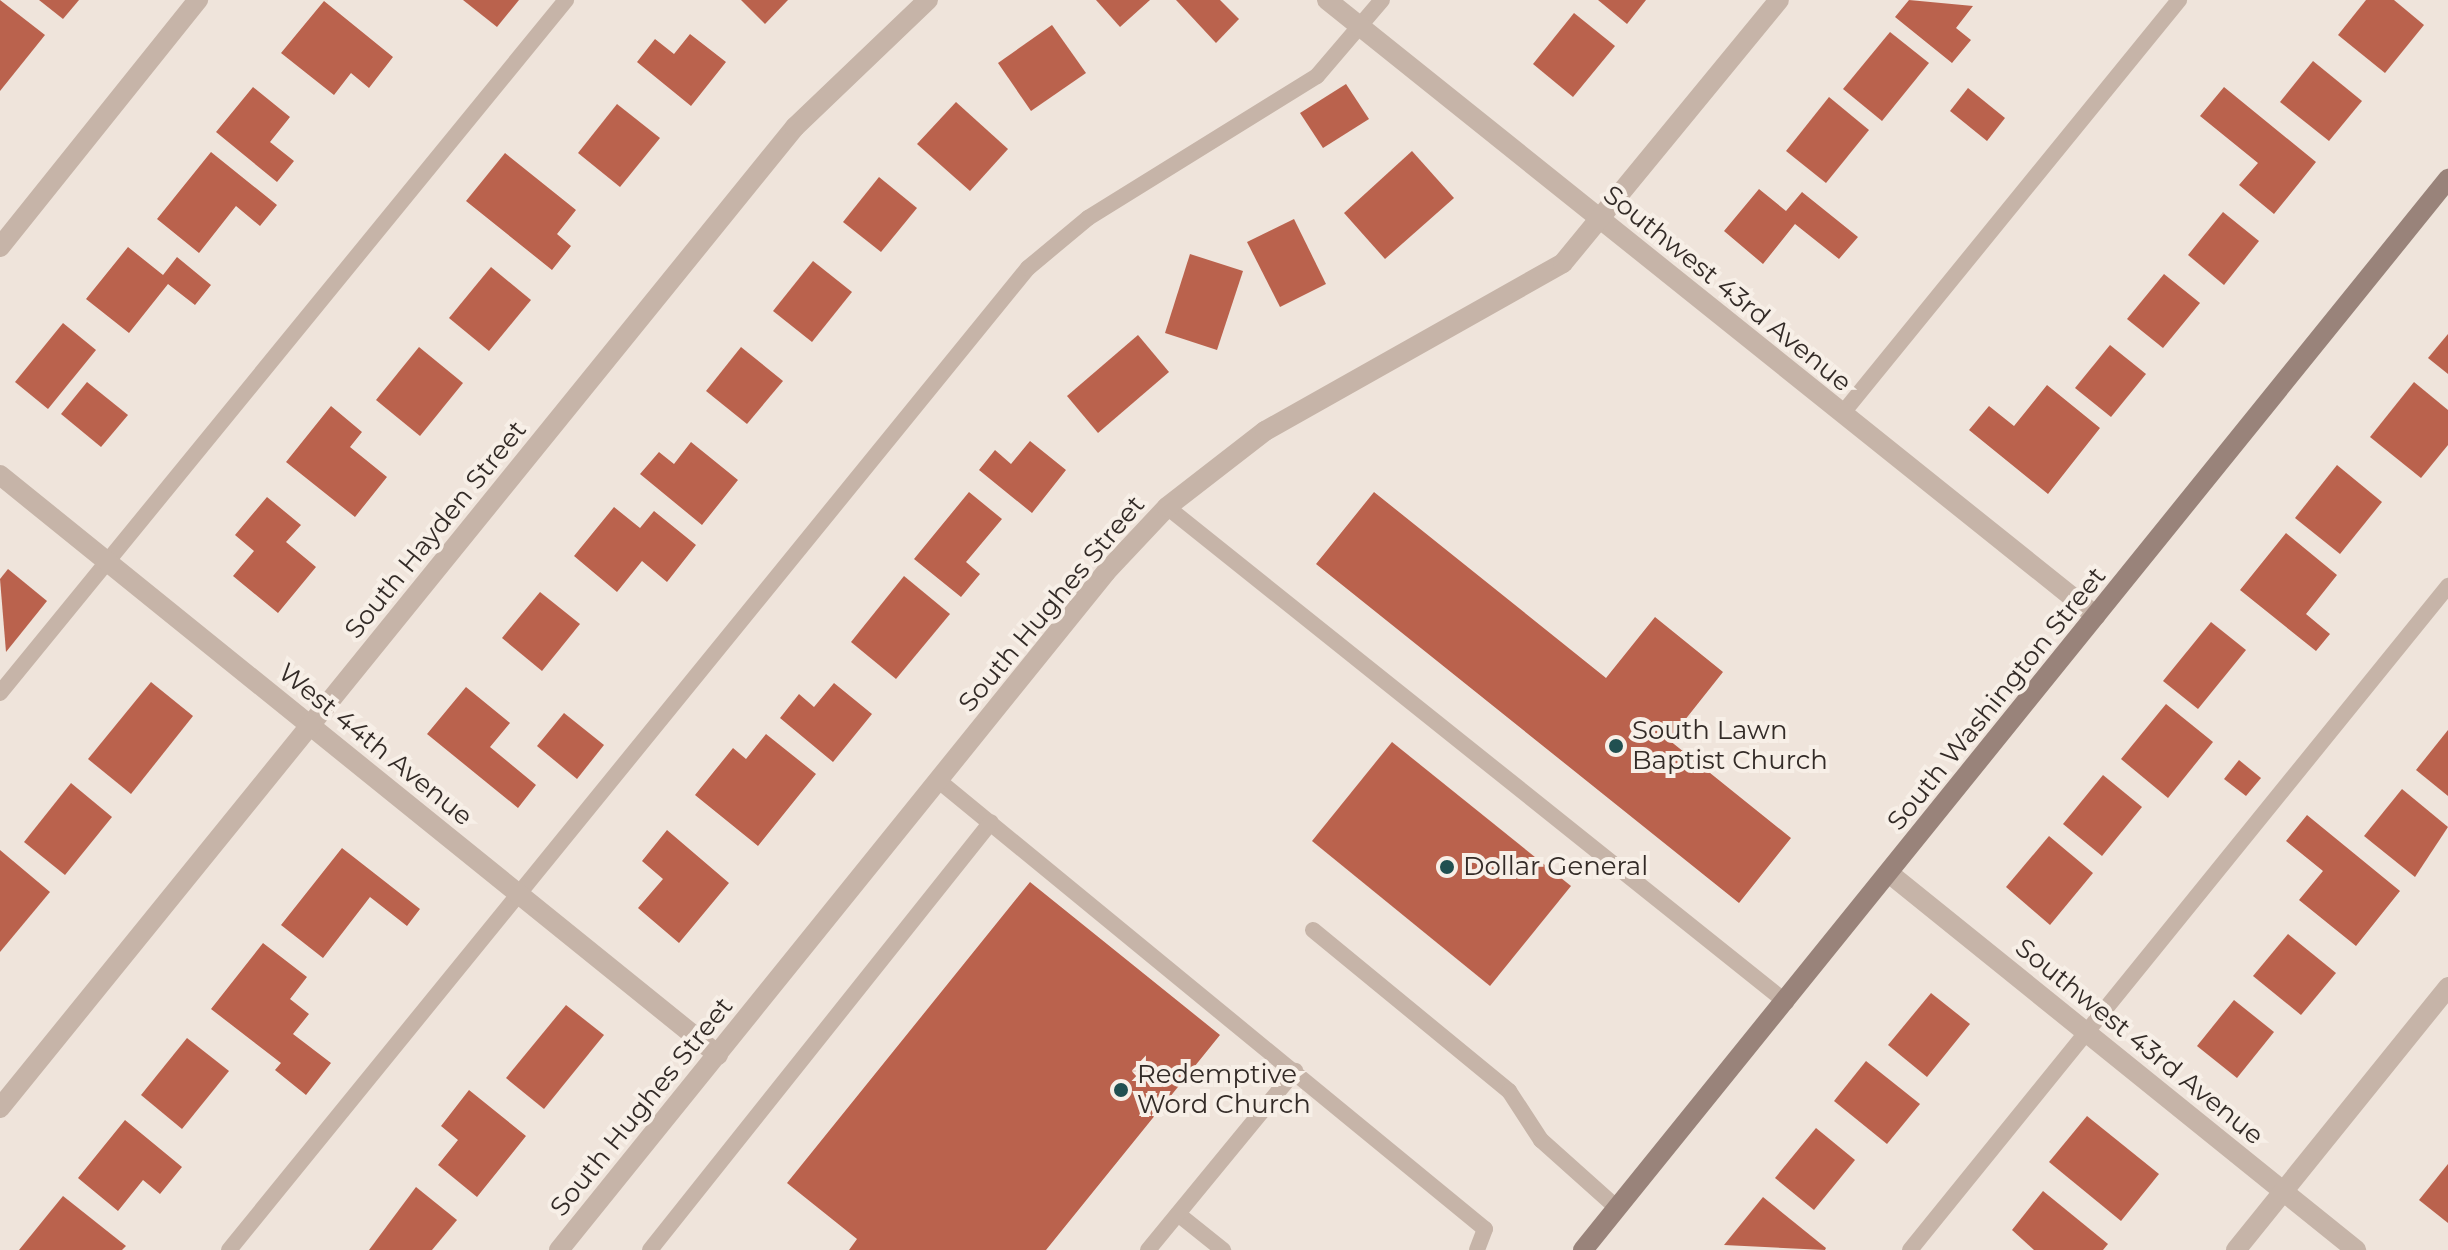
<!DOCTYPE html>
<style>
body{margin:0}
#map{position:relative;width:2448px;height:1250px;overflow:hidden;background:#efe4db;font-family:Montserrat,sans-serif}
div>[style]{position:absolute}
.building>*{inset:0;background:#ba624d}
.service>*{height:16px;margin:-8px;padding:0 8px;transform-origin:8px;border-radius:8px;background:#c6b4a8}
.minor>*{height:20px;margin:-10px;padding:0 10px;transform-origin:10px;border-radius:10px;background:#c6b4a8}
.secondary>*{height:20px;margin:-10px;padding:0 10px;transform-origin:10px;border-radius:10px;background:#99837a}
.dots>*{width:22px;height:22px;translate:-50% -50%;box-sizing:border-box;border:4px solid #f7efe7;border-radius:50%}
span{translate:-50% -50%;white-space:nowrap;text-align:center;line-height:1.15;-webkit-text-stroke:8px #f7efe7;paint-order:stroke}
.street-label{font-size:26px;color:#332b27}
.poi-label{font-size:26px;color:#332b27}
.left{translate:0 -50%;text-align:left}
</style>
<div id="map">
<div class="building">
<div style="clip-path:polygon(0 0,45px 35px,0 91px)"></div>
<div style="clip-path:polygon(39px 0,79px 0,63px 19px)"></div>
<div style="clip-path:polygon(463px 0,519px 0,497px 27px)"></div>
<div style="clip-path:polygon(741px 0,788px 0,765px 24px)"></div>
<div style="clip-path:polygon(1096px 0,1150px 0,1120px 27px)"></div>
<div style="clip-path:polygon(1176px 0,1220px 0,1239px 19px,1216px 43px)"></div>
<div style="clip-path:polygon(1598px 0,1646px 0,1627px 24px)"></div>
<div style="clip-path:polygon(1909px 0,1973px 6px,1956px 28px,1971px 40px,1952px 63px,1895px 17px)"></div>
<div style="clip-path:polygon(2366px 0,2394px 0,2424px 25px,2385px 73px,2338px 35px)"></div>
<div style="clip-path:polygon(324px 1px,393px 57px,369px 88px,351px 73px,334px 95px,281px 53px)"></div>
<div style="clip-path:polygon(1574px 13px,1615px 46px,1573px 97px,1533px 64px)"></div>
<div style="clip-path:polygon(1052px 25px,1086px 73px,1031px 111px,998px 63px)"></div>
<div style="clip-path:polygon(1890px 32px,1929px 63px,1882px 121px,1843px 89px)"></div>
<div style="clip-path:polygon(690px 34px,726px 62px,691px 106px,637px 62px,655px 39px,674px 54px)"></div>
<div style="clip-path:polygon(2313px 61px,2362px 101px,2329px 141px,2280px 102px)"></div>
<div style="clip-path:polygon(1346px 84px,1369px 119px,1323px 148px,1300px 113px)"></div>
<div style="clip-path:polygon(253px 87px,290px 117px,270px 142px,294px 161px,277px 182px,216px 132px)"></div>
<div style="clip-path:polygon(2224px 87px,2316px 162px,2274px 214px,2239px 185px,2258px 163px,2200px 116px)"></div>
<div style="clip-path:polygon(1968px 88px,2005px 118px,1987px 141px,1950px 111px)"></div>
<div style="clip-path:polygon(1829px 97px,1869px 130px,1826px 183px,1786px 151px)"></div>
<div style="clip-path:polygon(956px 102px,1008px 149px,970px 191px,917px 144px)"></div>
<div style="clip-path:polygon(617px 104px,660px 138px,620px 187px,578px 153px)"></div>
<div style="clip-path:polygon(1412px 151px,1454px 198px,1385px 259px,1344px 213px)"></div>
<div style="clip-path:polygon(211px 152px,277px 205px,260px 226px,236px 206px,199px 253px,157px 219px)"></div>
<div style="clip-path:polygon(505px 153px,576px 210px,557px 234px,571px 246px,552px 270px,466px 201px)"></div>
<div style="clip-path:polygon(879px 177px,917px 208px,881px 252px,843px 222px)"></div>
<div style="clip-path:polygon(1759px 189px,1786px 211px,1802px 192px,1858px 237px,1839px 259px,1795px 224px,1763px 264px,1724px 231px)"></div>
<div style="clip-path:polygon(2223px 212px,2259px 241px,2224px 285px,2188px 255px)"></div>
<div style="clip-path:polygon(1294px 219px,1326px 284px,1280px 307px,1247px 242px)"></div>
<div style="clip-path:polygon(128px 247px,163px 275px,177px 257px,211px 285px,195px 305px,168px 284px,129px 333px,86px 299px)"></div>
<div style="clip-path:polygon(1190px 254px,1243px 271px,1217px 350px,1165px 333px)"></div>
<div style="clip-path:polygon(813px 261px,852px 292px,812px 342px,773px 311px)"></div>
<div style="clip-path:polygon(491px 267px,531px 300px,489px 351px,449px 318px)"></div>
<div style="clip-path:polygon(2164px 274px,2200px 303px,2163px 348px,2127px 319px)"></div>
<div style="clip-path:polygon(63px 323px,96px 350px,48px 409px,15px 382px)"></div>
<div style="clip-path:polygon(2448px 334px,2448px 374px,2428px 358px)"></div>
<div style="clip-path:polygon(1138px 335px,1169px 372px,1098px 433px,1067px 396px)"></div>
<div style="clip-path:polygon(2110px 345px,2146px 374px,2111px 417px,2075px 388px)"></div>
<div style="clip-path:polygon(419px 347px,463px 383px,420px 436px,376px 400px)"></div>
<div style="clip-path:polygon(741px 347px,783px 381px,747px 424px,706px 391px)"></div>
<div style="clip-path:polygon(87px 382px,128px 415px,101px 447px,61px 414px)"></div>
<div style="clip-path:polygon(2414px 382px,2448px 410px,2448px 445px,2421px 478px,2370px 437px)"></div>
<div style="clip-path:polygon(2047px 385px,2100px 428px,2048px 494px,1969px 430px,1989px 406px,2014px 426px)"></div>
<div style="clip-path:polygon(331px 406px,362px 432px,350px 447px,387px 477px,355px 517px,286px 462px)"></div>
<div style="clip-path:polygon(1030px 441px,1066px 470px,1032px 513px,979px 470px,995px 450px,1011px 464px)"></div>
<div style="clip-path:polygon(691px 442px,738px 480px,702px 525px,640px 474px,659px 452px,674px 464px)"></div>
<div style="clip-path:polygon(2337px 465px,2382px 502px,2340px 554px,2295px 518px)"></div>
<div style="clip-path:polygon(969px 492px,1002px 519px,966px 562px,980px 574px,961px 597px,914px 559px)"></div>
<div style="clip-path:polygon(1374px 492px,1606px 678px,1655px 617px,1723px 672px,1669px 740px,1791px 838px,1739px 903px,1316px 564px)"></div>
<div style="clip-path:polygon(267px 497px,301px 525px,286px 542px,316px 567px,278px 613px,233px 576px,254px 551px,235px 535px)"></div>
<div style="clip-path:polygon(614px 507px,640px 528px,654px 511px,696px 545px,667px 582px,642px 561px,617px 592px,574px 556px)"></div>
<div style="clip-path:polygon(2286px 533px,2337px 575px,2306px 614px,2330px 634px,2316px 651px,2240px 590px)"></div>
<div style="clip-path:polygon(8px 569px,47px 601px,6px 652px,0 579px)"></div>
<div style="clip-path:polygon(904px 576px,950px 614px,896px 679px,851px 642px)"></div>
<div style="clip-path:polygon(540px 592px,580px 624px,542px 671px,502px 638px)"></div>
<div style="clip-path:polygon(2211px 622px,2246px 650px,2198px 709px,2163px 681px)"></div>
<div style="clip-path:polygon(151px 682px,193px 716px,131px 794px,88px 759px)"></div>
<div style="clip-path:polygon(834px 683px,872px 714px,833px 762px,780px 718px,799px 694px,814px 707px)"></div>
<div style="clip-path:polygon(466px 687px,510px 723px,490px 747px,536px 785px,518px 808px,427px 734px)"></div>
<div style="clip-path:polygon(2166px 704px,2213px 742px,2168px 798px,2121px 759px)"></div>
<div style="clip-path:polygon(564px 713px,604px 745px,577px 779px,537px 746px)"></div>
<div style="clip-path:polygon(2448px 730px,2448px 796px,2416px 770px)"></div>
<div style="clip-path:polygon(766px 734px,816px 774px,758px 846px,695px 795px,733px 748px,746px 759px)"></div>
<div style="clip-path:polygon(1392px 742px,1571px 886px,1490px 986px,1312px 841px)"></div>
<div style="clip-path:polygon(2239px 760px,2261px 778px,2246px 796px,2224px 779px)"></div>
<div style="clip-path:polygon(2103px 775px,2142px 807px,2102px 856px,2063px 824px)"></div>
<div style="clip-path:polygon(71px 783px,112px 817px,65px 875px,24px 842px)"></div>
<div style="clip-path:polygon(2402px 789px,2448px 827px,2415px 877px,2364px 836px)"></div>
<div style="clip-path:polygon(2307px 815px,2400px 891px,2356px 946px,2299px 900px,2323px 871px,2286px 841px)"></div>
<div style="clip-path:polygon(667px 830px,729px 883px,679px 943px,638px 908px,663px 879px,642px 861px)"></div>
<div style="clip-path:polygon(2049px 836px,2093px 873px,2050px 925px,2006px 887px)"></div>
<div style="clip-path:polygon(342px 848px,420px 909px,407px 926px,370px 897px,323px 958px,281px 925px)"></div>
<div style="clip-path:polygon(0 850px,50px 892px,0 952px)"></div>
<div style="clip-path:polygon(1030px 882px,1220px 1035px,1046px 1250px,849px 1250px,857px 1239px,787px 1183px)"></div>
<div style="clip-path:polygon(2288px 934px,2336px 973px,2301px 1015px,2253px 976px)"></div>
<div style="clip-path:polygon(263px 943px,307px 977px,290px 999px,309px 1014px,293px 1034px,331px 1063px,306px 1095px,275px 1070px,281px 1063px,211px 1009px)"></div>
<div style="clip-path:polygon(1931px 993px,1970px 1024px,1927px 1077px,1888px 1045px)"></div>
<div style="clip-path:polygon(2234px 1000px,2274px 1032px,2237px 1078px,2197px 1046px)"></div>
<div style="clip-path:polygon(566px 1005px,604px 1035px,544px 1109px,506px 1078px)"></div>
<div style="clip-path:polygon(187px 1038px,229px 1071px,182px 1129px,141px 1095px)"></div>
<div style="clip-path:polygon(1866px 1061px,1920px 1104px,1887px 1144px,1834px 1101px)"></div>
<div style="clip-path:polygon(469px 1090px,526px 1136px,477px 1197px,438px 1165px,458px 1140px,441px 1126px)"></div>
<div style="clip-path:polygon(2087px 1116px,2159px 1174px,2121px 1221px,2049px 1162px)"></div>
<div style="clip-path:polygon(125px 1120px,182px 1167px,160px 1194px,143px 1180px,118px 1211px,78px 1178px)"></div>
<div style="clip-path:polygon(1816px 1128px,1855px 1160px,1814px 1210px,1775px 1178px)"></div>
<div style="clip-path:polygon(2448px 1164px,2448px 1223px,2419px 1200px)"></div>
<div style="clip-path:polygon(416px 1187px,457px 1220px,432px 1250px,369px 1250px)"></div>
<div style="clip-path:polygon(2043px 1191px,2108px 1244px,2103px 1250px,2034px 1250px,2012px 1230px)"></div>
<div style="clip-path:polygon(63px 1196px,126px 1246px,122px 1250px,19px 1250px)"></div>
<div style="clip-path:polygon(1763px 1197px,1826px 1248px,1825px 1250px,1724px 1245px)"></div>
</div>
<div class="service">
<div style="left:1842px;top:414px;width:534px;rotate:-50.85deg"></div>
<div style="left:1167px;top:507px;width:793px;rotate:38.65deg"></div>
<div style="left:0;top:693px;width:895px;rotate:-50.76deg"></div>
<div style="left:939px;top:781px;width:706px;rotate:39.37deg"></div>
<div style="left:1485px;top:1229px;width:22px;rotate:111deg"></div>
<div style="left:1313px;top:930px;width:254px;rotate:39.4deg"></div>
<div style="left:1509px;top:1091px;width:59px;rotate:56.9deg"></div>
<div style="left:1541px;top:1140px;width:102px;rotate:41.8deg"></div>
<div style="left:1178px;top:1214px;width:58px;rotate:38.7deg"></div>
<div style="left:229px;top:1250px;width:1266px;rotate:-50.87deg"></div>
<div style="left:1028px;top:268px;width:78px;rotate:-39.8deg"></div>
<div style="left:1088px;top:218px;width:269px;rotate:-31.8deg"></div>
<div style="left:1317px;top:76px;width:100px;rotate:-49.5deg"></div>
<div style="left:650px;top:1250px;width:547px;rotate:-51.45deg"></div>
<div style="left:1148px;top:1250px;width:232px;rotate:-50.6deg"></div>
<div style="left:1910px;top:1250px;width:855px;rotate:-50.98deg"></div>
</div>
<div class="minor">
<div style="left:1327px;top:0;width:985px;rotate:38.7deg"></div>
<div style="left:0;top:247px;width:317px;rotate:-51.3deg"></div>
<div style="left:0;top:475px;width:923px;rotate:38.93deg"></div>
<div style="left:1890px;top:874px;width:599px;rotate:38.9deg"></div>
<div style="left:0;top:1108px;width:1263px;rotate:-50.98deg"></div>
<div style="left:795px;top:127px;width:184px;rotate:-43.7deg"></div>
<div style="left:559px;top:1250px;width:871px;rotate:-51.1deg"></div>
<div style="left:1106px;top:572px;width:89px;rotate:-46.8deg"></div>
<div style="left:1167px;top:507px;width:124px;rotate:-37.8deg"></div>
<div style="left:1265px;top:431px;width:342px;rotate:-29.4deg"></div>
<div style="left:1563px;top:263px;width:340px;rotate:-50.6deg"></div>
<div style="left:2236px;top:1250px;width:338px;rotate:-51.1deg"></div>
</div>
<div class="secondary">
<div style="left:1583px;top:1250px;width:1377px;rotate:-51.07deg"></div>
</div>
<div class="dots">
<div style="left:1616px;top:746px;background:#215051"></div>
<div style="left:1447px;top:867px;background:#215051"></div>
<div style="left:1121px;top:1090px;background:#215051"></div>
</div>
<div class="street-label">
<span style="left:1727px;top:289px;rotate:39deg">Southwest 43rd Avenue</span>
<span style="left:436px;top:530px;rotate:-51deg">South Hayden Street</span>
<span style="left:1052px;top:604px;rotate:-50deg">South Hughes Street</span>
<span style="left:1997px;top:699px;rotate:-51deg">South Washington Street</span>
<span style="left:375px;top:745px;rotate:39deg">West 44th Avenue</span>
<span style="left:2139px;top:1042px;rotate:39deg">Southwest 43rd Avenue</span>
<span style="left:642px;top:1107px;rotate:-51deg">South Hughes Street</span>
</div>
<div class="poi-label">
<span class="left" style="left:1632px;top:746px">South Lawn<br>Baptist Church</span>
<span class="left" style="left:1463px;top:867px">Dollar General</span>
<span class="left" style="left:1137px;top:1090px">Redemptive<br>Word Church</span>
</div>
</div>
